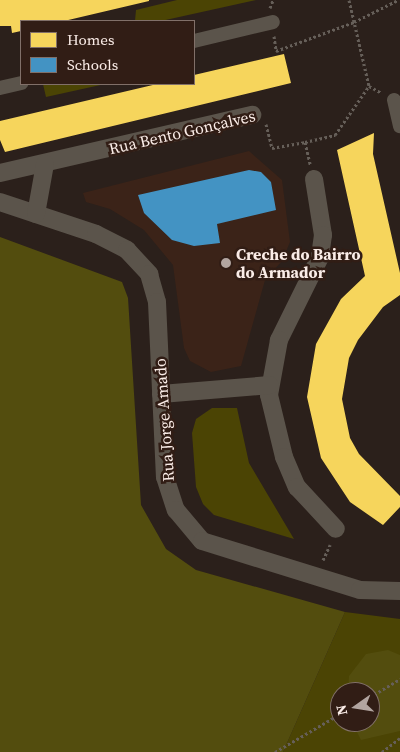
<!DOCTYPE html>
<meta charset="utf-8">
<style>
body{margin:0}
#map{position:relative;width:400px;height:752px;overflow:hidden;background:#2b201b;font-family:"Source Serif 4",serif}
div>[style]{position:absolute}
.built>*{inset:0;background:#3b2318}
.green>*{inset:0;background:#4b4404}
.forest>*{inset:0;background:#534d0e}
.homes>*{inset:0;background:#f6d55c}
.schools>*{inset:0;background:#4393c3}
.path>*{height:3px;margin-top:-1.5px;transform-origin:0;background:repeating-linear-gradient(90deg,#665f59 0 2.5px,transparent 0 5px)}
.pedestrian>*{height:14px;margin:-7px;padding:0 7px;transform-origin:7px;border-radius:7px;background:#5b544b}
.minor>*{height:18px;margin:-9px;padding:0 9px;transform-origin:9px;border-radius:9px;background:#5b544b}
.dots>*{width:14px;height:14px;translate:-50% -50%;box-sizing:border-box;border:2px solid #311d15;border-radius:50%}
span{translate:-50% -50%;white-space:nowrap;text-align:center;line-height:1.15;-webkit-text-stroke:5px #311d15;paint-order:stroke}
.street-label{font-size:16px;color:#faece7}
.poi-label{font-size:16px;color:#faece7;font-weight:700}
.left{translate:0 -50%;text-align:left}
.legend{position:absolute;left:20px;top:20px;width:175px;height:65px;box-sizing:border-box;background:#311d15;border:1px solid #817069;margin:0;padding:6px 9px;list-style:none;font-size:15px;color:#faece7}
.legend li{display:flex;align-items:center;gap:10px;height:25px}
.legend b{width:25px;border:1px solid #817069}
.north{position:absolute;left:330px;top:682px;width:50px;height:50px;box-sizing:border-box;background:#311d15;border:1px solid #817069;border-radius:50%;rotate:257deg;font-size:14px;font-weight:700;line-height:20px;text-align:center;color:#faece7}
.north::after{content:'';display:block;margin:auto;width:18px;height:22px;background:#b2a5a0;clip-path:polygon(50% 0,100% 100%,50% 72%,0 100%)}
</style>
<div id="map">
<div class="built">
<div style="clip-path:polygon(249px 151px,282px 180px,290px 242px,282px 261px,265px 280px,241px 366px,211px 372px,190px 361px,184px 348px,173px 265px,144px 230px,110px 209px,86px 202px,83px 193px)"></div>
</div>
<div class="green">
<div style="clip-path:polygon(177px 0,256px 0,161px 21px,135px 21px,136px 10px)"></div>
<div style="clip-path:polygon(43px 84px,105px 84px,46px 97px)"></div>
<div style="clip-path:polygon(212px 408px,237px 408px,249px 463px,294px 539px,214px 515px,203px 504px,196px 487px,192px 433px,196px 419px)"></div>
<div style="clip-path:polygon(evenodd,345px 612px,400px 619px,400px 752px,283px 752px,345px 612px,340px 692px,370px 692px,370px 722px,340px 722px,340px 692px)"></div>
</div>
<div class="forest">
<div style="clip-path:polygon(0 237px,122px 282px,128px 298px,141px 505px,166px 549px,196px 570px,345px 612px,283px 752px,0 752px)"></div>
<div style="clip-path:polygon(388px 650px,400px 655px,400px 731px,361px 740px,352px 722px,370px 722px,370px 692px,348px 692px,349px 676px,366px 654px)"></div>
</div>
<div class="homes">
<div style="clip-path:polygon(0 0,149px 0,149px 1px,64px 21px,21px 21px,21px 31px,12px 33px,11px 26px,0 26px)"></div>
<div style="clip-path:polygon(284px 54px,291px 83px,5px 152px,0 140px,0 121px,157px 84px,194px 84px,194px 75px)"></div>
<div style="clip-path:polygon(374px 133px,373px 154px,400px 273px,400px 295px,383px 307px,358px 340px,349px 358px,342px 399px,350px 438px,359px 454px,400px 496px,400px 507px,383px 525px,350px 502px,321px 458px,307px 397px,316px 344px,341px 299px,365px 276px,337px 150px)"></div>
</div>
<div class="schools">
<div style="clip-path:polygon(249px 170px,261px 172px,271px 182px,276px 210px,217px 224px,220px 243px,194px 246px,172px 240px,144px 213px,138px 195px)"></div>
</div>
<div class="path">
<div style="left:349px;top:0;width:88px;rotate:76.9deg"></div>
<div style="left:369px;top:86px;width:13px;rotate:29deg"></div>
<div style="left:270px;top:8px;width:9px;rotate:-69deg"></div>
<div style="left:274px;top:36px;width:15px;rotate:82deg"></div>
<div style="left:276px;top:51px;width:83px;rotate:-20.4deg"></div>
<div style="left:354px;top:22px;width:49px;rotate:-26.6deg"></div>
<div style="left:266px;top:124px;width:25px;rotate:76deg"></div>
<div style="left:272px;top:148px;width:34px;rotate:-10deg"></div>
<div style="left:305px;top:142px;width:23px;rotate:77deg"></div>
<div style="left:305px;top:142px;width:31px;rotate:-13deg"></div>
<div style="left:335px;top:135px;width:60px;rotate:-55.2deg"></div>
<div style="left:323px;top:560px;width:17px;rotate:-65deg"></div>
<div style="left:370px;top:697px;width:35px;rotate:-31deg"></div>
<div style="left:275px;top:752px;width:75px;rotate:-30.3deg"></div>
<div style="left:382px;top:752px;width:23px;rotate:-38deg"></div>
</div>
<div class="pedestrian">
<div style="left:194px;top:41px;width:81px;rotate:-13.5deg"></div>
<div style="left:0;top:88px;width:22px;rotate:-13deg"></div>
<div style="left:394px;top:100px;width:27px;rotate:77deg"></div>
</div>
<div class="minor">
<div style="left:0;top:173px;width:259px;rotate:-13deg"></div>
<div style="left:314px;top:179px;width:57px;rotate:80.9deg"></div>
<div style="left:323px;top:235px;width:22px;rotate:98deg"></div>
<div style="left:320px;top:257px;width:93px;rotate:116.3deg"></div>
<div style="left:279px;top:340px;width:56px;rotate:100.3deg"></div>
<div style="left:269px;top:395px;width:64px;rotate:76.4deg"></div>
<div style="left:284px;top:457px;width:33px;rotate:67deg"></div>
<div style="left:297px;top:487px;width:57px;rotate:47.1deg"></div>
<div style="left:0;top:202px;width:101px;rotate:18.4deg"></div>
<div style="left:96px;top:234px;width:35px;rotate:27deg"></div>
<div style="left:127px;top:250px;width:33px;rotate:47deg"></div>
<div style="left:149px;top:274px;width:29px;rotate:74deg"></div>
<div style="left:157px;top:302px;width:175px;rotate:87.4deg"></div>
<div style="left:165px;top:477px;width:35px;rotate:72deg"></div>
<div style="left:176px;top:510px;width:40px;rotate:50deg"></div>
<div style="left:202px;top:541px;width:165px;rotate:17.2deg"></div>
<div style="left:360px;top:590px;width:40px;rotate:1.4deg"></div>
<div style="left:36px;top:214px;width:51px;rotate:-79.8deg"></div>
<div style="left:161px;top:394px;width:109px;rotate:-4.7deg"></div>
</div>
<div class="dots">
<div style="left:226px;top:263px;background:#b2a5a0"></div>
</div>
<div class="street-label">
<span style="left:182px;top:132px;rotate:-13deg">Rua Bento Gonçalves</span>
<span style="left:164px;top:420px;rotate:-94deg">Rua Jorge Amado</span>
</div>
<div class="poi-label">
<span class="left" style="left:236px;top:263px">Creche do Bairro<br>do Armador</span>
</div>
<ul class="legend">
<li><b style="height:14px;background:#f6d55c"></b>Homes</li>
<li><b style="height:14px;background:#4393c3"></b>Schools</li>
</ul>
<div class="north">N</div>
</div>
